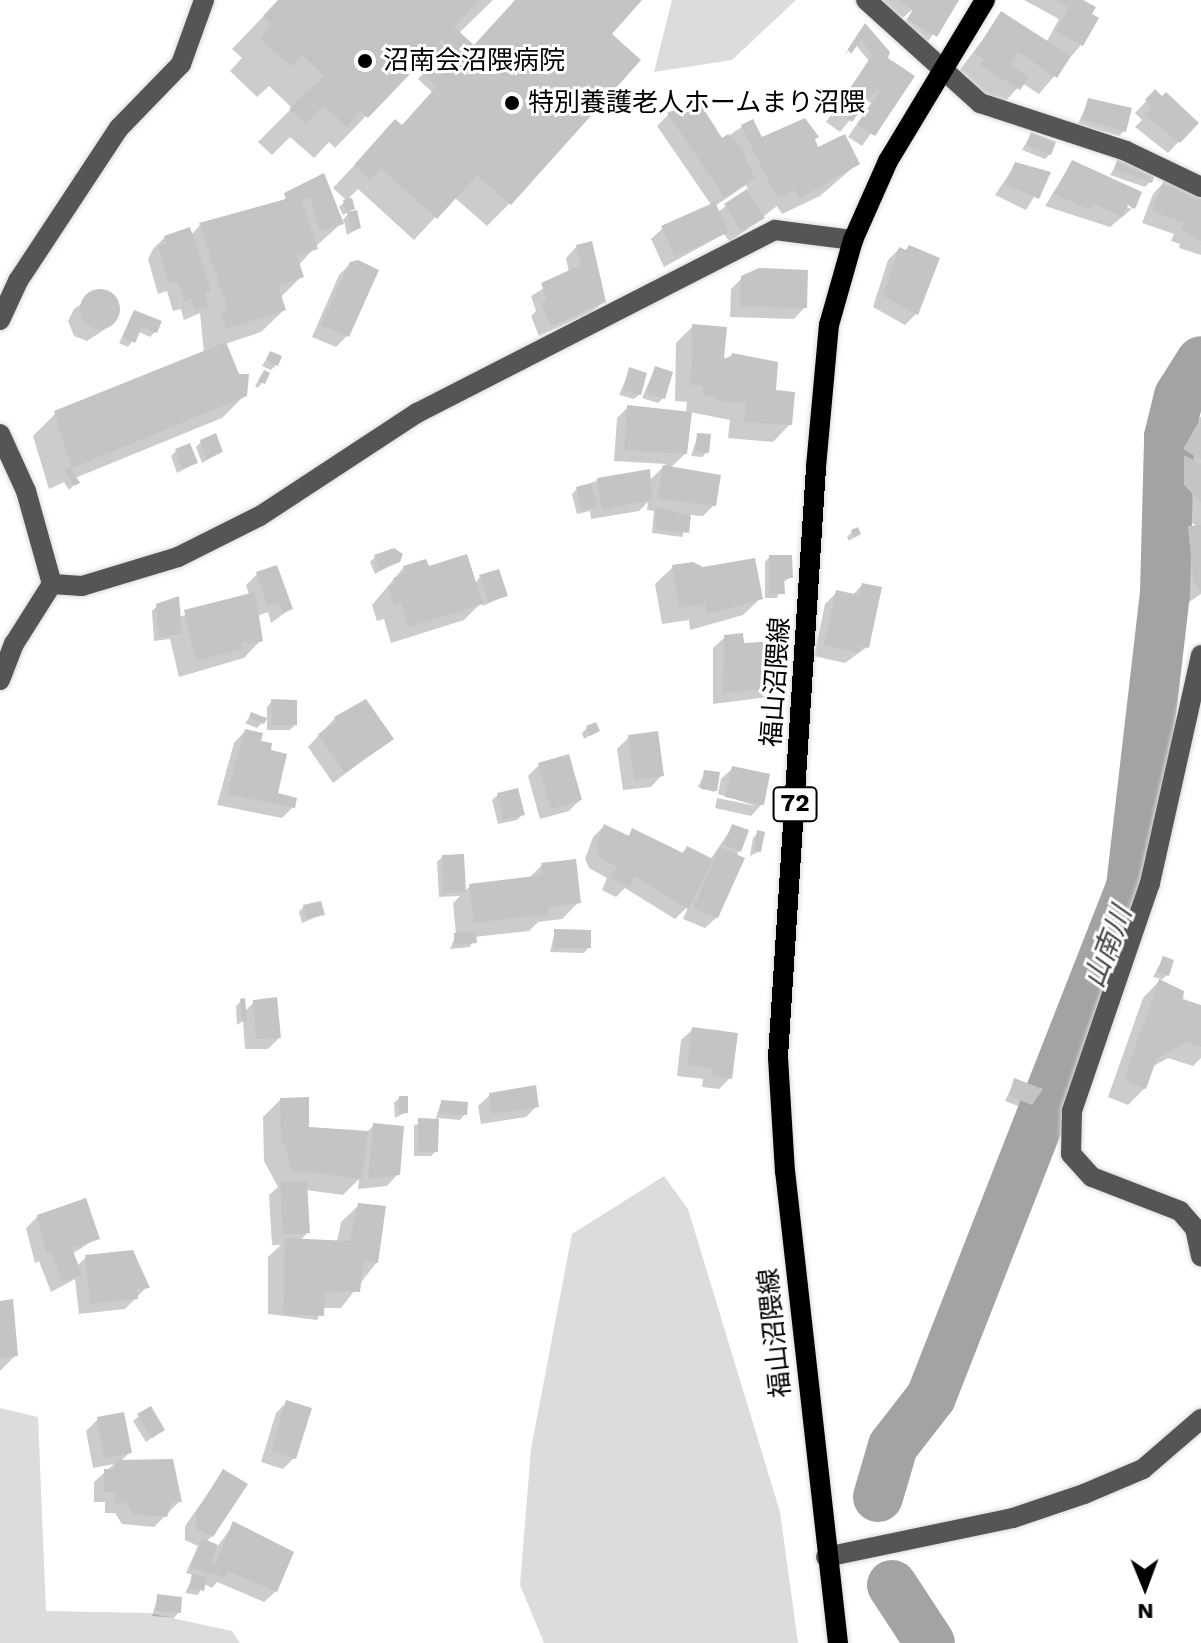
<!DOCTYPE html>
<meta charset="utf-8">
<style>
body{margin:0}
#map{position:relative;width:1201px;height:1643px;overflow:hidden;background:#fff;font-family:"Work Sans","Noto Sans JP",sans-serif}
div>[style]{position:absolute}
.green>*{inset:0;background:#dcdcdc}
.shadow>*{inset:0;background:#0003}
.river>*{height:50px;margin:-25px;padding:0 25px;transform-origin:25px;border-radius:25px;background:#a3a3a3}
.building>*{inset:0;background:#c4c4c4}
.round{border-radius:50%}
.roads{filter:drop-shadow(0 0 2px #dbdbdb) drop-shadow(0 0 2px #dbdbdb)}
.minor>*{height:20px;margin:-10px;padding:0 10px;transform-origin:10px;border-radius:10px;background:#555}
.major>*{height:20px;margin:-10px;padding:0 10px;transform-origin:10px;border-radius:10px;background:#000}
.dots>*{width:22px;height:22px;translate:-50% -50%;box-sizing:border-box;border:4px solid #fff;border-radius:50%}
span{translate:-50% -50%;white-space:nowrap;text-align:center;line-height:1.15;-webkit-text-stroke:6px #fff;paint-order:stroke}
.shield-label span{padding:2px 6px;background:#fff;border:2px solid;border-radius:6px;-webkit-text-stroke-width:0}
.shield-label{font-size:24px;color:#000;font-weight:700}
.poi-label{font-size:26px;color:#000}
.left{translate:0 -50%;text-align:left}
.street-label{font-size:26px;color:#000}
.water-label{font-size:28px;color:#444;font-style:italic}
.north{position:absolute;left:1105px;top:1547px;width:80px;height:80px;-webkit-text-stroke:6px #fff;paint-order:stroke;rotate:179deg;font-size:22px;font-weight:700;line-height:32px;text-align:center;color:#000}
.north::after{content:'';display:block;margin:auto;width:28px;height:36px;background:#000;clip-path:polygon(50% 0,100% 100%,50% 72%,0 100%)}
</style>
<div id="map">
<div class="green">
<div style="clip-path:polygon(672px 0,796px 0,732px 60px,654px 72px)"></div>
<div style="clip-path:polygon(664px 1176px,688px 1209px,780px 1512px,798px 1643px,544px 1643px,520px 1585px,531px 1449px,572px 1234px)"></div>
<div style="clip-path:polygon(0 1408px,38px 1417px,46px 1611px,149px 1613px,232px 1631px,240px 1643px,0 1643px)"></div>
</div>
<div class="shadow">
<div style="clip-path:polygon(279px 0,493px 0,458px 34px,473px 47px,516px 0,639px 0,609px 34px,509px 204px,487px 226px,454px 197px,414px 240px,358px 189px,350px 197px,353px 209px,343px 215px,339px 207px,346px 200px,333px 188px,395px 122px,401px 127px,432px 92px,418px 79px,432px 64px,424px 56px,335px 148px,329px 142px,314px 158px,290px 137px,272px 155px,258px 142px,292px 108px,269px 86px,257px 97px,230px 71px,242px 58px,232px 49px)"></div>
<div style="clip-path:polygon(867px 0,957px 0,924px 47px,916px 42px,921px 35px,904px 24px,913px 9px,900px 20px)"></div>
<div style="clip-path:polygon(1024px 0,1081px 0,1081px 45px,1039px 94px,1022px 83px,1001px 106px,964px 82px,968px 77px,959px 71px,1002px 14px,1046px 43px,1059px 19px)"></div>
<div style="clip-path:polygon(860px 31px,883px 57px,912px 76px,862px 146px,848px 137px,871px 103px,866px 100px,840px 132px,826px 122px,869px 61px,855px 44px,844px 56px)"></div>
<div style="clip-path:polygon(1155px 92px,1196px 123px,1168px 153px,1135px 127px,1142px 120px,1135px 113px)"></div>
<div style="clip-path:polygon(1089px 100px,1124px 131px,1119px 136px,1078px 124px)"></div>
<div style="clip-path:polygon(evenodd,668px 115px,721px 141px,743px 126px,761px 139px,813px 140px,817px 150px,857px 164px,820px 196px,782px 214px,777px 206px,730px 242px,724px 234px,664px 267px,651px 239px,663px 228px,712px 206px,657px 126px,668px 115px,746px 185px,748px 190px,718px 212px,715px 206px,746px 185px)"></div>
<div style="clip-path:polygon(1031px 134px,1050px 154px,1045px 159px,1022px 150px)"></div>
<div style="clip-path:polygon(1119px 160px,1150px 182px,1145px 187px,1110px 175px)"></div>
<div style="clip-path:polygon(evenodd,1072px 162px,1139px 193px,1133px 208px,1110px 227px,1045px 206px,1072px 162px,1120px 199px,1131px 205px,1131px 209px,1118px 202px,1120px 199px)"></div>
<div style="clip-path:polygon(1015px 165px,1048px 174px,1026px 210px,995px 195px)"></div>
<div style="clip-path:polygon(323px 176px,341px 222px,348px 214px,359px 228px,347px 235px,344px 221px,315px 247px,298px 266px,301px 277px,280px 298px,284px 310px,261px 332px,225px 344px,245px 395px,222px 418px,75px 478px,77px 482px,69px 490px,64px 482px,49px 489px,33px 436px,56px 413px,204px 353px,200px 313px,184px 320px,181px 309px,173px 311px,167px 291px,158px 294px,148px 259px,153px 249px,165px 237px,191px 235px,200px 225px,276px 204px)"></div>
<div style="clip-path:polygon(1164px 182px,1201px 198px,1201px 255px,1179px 248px,1180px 244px,1171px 241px,1174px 234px,1142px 223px,1153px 194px)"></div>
<div style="clip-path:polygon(577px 246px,604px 301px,592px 312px,539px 336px,531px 316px,536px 311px,531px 296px,569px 273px,566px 258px)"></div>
<div style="clip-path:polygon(899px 249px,905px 252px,916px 314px,905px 325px,873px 307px,888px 260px)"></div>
<div style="clip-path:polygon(350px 264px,347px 336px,336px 347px,312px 337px,339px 275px)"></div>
<div style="clip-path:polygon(742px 278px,805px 307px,794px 319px,730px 317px,731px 289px)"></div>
<div style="clip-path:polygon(103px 290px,115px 296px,120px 310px,113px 324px,87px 341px,74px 336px,68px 321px,74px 309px)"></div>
<div style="clip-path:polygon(135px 312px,155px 332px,150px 337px,139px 332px,128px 347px,119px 343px)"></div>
<div style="clip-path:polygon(693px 326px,722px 360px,732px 355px,773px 392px,790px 424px,773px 442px,728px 438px,730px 420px,690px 412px,685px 454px,670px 468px,714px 505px,703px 516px,690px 515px,682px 537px,652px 533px,654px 511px,647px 510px,648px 502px,639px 511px,591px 519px,590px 511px,577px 514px,572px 494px,577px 489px,598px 480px,649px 481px,666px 464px,614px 461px,617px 418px,628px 407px,686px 414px,687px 402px,675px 401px,676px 343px)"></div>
<div style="clip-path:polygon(270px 353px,276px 365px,271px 370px,262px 366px)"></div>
<div style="clip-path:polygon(655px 368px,663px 398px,658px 403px,642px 398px)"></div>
<div style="clip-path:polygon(630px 370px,640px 394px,634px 399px,619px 395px)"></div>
<div style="clip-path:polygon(264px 372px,268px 374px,258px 388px,255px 386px)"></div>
<div style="clip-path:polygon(1201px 416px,1201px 594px,1189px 602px,1177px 540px,1196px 526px,1172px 506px,1182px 492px,1180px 465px,1173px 461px)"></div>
<div style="clip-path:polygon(698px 435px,707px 452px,702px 457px,691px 456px)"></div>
<div style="clip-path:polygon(201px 442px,221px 452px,202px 463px,196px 447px)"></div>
<div style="clip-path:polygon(176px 451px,196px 463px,177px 473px,171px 456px)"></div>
<div style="clip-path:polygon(852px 532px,859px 534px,849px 541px,847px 537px)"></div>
<div style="clip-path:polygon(770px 556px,791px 577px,782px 583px,777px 598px,765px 598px,765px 562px)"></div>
<div style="clip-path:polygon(375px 557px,399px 561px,375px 574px,370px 562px)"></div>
<div style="clip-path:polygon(404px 567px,475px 583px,480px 577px,505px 596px,483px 606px,482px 602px,464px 620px,391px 643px,384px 619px,377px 621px,372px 605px)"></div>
<div style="clip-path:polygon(673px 567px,761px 598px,743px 615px,690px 630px,689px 620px,662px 624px,655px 584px)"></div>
<div style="clip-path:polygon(257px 574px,290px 609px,271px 623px,268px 612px,257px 616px,261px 640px,244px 658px,179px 677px,170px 639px,154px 641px,152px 611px,157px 606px,179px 617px,249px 595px,246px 585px)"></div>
<div style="clip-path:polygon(862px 585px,867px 647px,845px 663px,814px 656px,825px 604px,836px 593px,852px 596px)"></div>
<div style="clip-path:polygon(725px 637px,742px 646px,780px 686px,768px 697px,713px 704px,713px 648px)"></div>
<div style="clip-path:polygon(272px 701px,295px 725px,290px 730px,267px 730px,267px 707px)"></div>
<div style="clip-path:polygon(252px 714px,263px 722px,257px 728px,245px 723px)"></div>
<div style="clip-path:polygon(335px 718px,391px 739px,333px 783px,308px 747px)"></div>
<div style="clip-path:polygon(587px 728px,597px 731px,584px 739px,582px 733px)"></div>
<div style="clip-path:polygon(245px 731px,259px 742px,276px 795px,293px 807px,282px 818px,217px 805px,234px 743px)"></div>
<div style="clip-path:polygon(629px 737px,662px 775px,651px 787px,623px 790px,617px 749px)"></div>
<div style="clip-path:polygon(539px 765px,580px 800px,569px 811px,540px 819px,528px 776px)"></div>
<div style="clip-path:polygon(733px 768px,762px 804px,751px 816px,715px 808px,717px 798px,756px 806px,718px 794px,721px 779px)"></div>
<div style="clip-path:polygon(705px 772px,715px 790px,714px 792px,698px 787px)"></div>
<div style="clip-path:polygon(498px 795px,522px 815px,517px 820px,498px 824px,492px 800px)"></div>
<div style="clip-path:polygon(604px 826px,627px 837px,633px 831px,681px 854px,687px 848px,710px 860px,733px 826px,739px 850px,717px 917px,705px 928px,683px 919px,689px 905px,675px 919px,625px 888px,616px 897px,602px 890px,607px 878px,589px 868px,585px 859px,593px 837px)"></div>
<div style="clip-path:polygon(758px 833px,760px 851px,750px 856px,753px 838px)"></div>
<div style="clip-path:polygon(442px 857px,464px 892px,470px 886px,528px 879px,542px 865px,579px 902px,562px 919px,538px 922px,529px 931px,474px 937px,470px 947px,450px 949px,456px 935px,453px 903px,460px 896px,439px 897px,437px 862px)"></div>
<div style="clip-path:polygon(304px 906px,323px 914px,302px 923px,299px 912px)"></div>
<div style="clip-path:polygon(555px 931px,589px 947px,584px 953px,550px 952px)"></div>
<div style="clip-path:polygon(1163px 958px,1167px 975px,1160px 981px,1180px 1000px,1201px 1009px,1201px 1058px,1193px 1066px,1168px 1058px,1152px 1067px,1145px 1088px,1128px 1105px,1108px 1097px,1143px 998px,1161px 979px,1153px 977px)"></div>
<div style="clip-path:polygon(241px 1001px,244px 1012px,254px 1002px,279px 1038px,268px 1049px,245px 1049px,243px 1021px,237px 1025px,236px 1006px)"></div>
<div style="clip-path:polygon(693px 1029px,730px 1078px,719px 1089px,702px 1087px,703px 1079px,677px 1076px,681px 1040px)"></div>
<div style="clip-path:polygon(1015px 1080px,1031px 1104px,1026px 1109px,1005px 1101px)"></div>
<div style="clip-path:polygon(490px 1095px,537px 1106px,526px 1117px,481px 1124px,478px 1106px)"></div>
<div style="clip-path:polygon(399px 1098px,406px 1112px,395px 1118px,394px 1103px)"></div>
<div style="clip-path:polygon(280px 1100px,306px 1129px,366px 1133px,374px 1125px,398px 1174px,387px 1186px,358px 1189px,359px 1179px,343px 1195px,306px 1190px,308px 1232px,300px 1241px,337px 1242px,341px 1222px,359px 1205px,377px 1262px,341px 1308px,322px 1308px,317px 1320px,268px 1314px,268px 1257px,281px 1245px,272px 1245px,269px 1195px,278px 1187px,264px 1161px,263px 1117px)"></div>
<div style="clip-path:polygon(441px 1102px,465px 1114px,460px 1120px,437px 1118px,436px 1151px,431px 1156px,414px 1156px,414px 1125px,435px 1121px)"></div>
<div style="clip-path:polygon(38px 1216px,97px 1238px,72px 1254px,77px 1266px,86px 1257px,147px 1287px,125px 1309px,79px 1314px,75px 1279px,51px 1292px,39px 1261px,35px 1263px,26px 1228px)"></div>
<div style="clip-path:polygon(0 1303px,16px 1355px,0 1371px)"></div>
<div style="clip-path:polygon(287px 1402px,294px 1458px,283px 1469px,261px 1462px,276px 1413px)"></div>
<div style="clip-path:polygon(139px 1416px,163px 1430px,146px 1442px,133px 1421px)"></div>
<div style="clip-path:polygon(98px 1419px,130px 1452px,120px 1462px,180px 1501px,154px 1527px,122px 1524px,115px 1513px,105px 1513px,105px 1502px,94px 1502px,94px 1482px,114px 1464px,93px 1468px,86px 1431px)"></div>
<div style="clip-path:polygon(223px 1472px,212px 1536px,206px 1542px,217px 1547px,234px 1524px,276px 1591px,264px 1602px,217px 1582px,212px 1588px,204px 1584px,198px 1595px,185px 1593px,194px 1575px,186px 1573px,198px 1546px,185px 1540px,185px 1526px)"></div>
<div style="clip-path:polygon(158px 1596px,179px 1612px,174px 1618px,152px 1616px)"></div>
</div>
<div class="river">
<div style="left:878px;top:1497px;width:53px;rotate:-73.6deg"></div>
<div style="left:893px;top:1446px;width:62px;rotate:-52.2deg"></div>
<div style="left:931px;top:1397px;width:548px;rotate:-68.59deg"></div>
<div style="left:1131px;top:887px;width:295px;rotate:-83.4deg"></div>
<div style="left:1165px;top:594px;width:157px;rotate:-88.5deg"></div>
<div style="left:1169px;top:437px;width:42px;rotate:-76.3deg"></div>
<div style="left:1179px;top:396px;width:41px;rotate:-57.8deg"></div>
<div style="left:892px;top:1585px;width:69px;rotate:56.8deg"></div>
</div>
<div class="building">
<div style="clip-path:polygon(evenodd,278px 0,479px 0,454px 27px,474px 45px,515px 0,642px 0,612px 34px,641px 60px,511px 205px,477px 175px,437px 219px,381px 168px,370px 180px,354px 165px,395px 119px,402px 125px,437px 86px,421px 73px,433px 60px,451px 71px,430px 53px,368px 118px,361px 111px,347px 127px,323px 105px,306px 124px,289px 109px,324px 76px,302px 55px,291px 67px,260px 38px,272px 25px,263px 16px,278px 0,441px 40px,462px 59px,460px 61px,439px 43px,441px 40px)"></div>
<div style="clip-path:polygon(897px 0,959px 0,937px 37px,907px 19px,913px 10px)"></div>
<div style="clip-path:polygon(1055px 0,1083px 0,1096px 7px,1092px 14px,1099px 18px,1083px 46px,1056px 31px,1069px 8px)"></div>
<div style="clip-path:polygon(1001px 11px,1071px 56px,1057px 78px,1018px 52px,1010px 65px,1029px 77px,1020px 90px,980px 65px,984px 59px,974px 53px)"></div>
<div style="clip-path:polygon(865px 23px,890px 52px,888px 58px,915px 76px,875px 136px,857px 125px,881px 91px,877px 88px,852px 122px,836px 110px,872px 55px,861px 40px,851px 54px,848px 49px)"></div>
<div style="clip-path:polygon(1155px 89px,1162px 96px,1166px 92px,1199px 123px,1180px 143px,1144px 115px,1152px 107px,1145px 100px)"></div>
<div style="clip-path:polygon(1088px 98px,1132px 108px,1126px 132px,1082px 119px)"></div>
<div style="clip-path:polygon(698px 100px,722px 138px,728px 134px,740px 146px,755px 178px,725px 198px,667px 113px)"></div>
<div style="clip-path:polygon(805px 118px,819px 137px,815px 139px,818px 147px,845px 134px,860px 164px,799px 199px,795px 190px,777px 198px,741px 125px,753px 119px,762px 137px)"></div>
<div style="clip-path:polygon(1031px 132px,1056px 142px,1051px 155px,1026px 145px)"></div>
<div style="clip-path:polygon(1118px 157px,1156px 171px,1152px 183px,1114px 169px)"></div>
<div style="clip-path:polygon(1072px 160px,1142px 192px,1135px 209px,1128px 205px,1122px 217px,1093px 203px,1090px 210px,1054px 194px)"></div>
<div style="clip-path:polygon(1015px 162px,1051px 172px,1039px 199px,1005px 184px)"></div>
<div style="clip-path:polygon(324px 173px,344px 224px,320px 231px,310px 198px,302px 200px,318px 249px,297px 256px,304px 277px,278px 285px,286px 310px,226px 329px,221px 312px,228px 310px,199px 223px,286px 199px,284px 193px)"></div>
<div style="clip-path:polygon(1164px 180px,1201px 196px,1201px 241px,1181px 229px,1184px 223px,1152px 211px)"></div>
<div style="clip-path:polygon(747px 189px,765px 218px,742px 232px,724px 204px)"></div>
<div style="clip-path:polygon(352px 198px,355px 209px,346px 212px,343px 200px)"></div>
<div style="clip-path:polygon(715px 202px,729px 232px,675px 257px,661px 226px)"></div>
<div style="clip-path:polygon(357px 210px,361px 228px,352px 231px,347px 212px)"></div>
<div style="clip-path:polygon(190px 227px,211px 291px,205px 293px,209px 306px,195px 310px,192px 299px,184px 302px,178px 281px,169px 284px,158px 246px,166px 244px,164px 236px)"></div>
<div style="clip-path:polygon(592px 241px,606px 302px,551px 326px,541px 303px,547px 300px,541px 283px,581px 265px,576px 245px)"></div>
<div style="clip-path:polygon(909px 245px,940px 258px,918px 315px,883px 296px,899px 247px,906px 250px)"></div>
<div style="clip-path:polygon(358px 260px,379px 270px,349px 337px,321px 325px,350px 262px)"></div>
<div style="clip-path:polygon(759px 268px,808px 270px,807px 308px,740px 306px,741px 276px)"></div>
<div class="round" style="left:80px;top:289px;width:40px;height:40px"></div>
<div style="clip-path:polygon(134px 310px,162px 321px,157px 333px,142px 327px,135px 343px,122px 337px)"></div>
<div style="clip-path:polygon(692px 324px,727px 327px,724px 358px,731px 359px,732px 353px,778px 362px,776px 390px,795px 392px,792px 425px,744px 422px,746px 403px,716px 401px,716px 396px,703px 395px,703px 386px,691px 385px)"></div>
<div style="clip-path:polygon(226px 342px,239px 374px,249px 374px,247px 396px,72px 468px,54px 411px)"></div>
<div style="clip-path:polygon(270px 351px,282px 356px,278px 366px,266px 360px)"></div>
<div style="clip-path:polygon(655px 366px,673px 372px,665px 399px,646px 393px)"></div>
<div style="clip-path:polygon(629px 367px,647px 373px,641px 395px,623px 390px)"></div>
<div style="clip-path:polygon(264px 370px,270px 373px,265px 384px,258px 381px)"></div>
<div style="clip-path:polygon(627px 405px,692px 412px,687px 454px,624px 450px)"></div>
<div style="clip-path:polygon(1201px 418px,1201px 460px,1183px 449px)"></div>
<div style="clip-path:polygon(216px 433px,223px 452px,207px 459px,200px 440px)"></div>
<div style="clip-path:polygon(697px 433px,711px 434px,709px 453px,695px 452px)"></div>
<div style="clip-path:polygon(190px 443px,198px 463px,182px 469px,175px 449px)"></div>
<div style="clip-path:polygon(1184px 455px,1201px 464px,1201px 503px,1184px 485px)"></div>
<div style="clip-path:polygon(663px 465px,721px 475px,716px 506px,657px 499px)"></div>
<div style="clip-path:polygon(70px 467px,80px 483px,74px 486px,65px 470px)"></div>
<div style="clip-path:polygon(650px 469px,652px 500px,602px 509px,597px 478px)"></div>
<div style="clip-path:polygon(591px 483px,597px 506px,582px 510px,576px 487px)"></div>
<div style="clip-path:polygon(655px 507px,691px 516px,689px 533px,656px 529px)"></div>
<div style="clip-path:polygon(1201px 525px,1201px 593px,1193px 580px,1188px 526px)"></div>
<div style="clip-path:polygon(858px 527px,861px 534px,854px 538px,851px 530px)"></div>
<div style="clip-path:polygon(394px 548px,403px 554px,400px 562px,380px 570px,374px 555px)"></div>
<div style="clip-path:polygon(467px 554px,483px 604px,408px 627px,401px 603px,394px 606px,388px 586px,395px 584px,393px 578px,406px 573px,403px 566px,426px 559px,429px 566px)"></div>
<div style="clip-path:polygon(769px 555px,792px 555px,793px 578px,784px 578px,785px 594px,769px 594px)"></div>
<div style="clip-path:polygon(755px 558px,763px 599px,707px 614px,705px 604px,679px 608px,672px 565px,693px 562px,703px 567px)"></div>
<div style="clip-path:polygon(277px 565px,293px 609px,283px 613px,279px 602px,268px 606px,256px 572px)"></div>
<div style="clip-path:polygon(499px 569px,508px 596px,488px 602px,479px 575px)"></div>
<div style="clip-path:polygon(862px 583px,882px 587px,869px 648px,860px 646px,859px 653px,824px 645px,836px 590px,859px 595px)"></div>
<div style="clip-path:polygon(255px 592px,263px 641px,248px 645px,247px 641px,241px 642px,243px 649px,196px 661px,184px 610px)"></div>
<div style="clip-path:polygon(179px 596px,182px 634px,159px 637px,156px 604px)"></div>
<div style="clip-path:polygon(743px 633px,744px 643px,778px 641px,782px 687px,723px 693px,724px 635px)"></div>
<div style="clip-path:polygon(271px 699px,297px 700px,297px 725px,272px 725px)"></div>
<div style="clip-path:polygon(366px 699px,394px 739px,345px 773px,318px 734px,337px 721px,334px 717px)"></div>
<div style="clip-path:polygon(251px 712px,267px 718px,264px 724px,249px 717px)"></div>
<div style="clip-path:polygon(596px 722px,600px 731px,590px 736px,586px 726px)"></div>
<div style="clip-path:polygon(245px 729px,263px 733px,261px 741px,272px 743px,271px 750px,287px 754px,278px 793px,297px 798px,295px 808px,227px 794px)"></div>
<div style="clip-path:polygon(658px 731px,664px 776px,634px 780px,628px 735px)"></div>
<div style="clip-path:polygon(569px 754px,582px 800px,551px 809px,538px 763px)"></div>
<div style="clip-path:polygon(732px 766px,770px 774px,764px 805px,725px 797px)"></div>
<div style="clip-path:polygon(704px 770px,720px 772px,717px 791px,701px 789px)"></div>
<div style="clip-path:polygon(518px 788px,525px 815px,503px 820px,497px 793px)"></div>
<div style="clip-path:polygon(604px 824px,629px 836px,632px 828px,683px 853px,687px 846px,713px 859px,688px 909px,634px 876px,629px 887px,611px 878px,617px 867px,599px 857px,596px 846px)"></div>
<div style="clip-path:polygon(732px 824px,749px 830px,741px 852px,724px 845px)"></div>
<div style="clip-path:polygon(757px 830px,765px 832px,761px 852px,754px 851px)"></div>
<div style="clip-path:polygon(720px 847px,745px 858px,718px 918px,693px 908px)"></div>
<div style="clip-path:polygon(464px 854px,466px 892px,443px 893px,442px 855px)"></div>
<div style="clip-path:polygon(576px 859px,581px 903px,548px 907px,549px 914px,474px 923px,469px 884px,543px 875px,541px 863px)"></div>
<div style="clip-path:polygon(321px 901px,325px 915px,306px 919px,303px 905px)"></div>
<div style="clip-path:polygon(554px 929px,591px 930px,591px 948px,554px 948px)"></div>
<div style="clip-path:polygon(476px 932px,477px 943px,454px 945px,454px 933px)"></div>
<div style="clip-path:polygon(1163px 956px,1174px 960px,1169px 976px,1157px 972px)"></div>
<div style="clip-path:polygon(1159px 979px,1184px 991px,1183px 999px,1201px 1005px,1201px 1047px,1187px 1042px,1157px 1058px,1146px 1089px,1124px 1080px)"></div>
<div style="clip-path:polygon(277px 997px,281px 1038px,256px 1039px,253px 1000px)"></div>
<div style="clip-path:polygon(245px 998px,247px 1021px,242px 1021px,240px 999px)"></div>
<div style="clip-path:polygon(692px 1027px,738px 1033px,732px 1079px,712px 1076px,713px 1068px,687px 1065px)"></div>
<div style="clip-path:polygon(1014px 1078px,1043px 1089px,1032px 1105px,1009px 1096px)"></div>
<div style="clip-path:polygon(536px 1085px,539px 1107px,492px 1114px,489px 1093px)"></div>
<div style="clip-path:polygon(399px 1096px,408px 1096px,408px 1113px,399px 1114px)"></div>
<div style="clip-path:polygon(309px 1097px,309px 1127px,368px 1131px,362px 1179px,291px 1170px,285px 1144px,281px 1144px,280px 1098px)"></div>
<div style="clip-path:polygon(441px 1100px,468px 1102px,467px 1115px,440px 1114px)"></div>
<div style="clip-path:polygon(418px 1118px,439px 1119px,438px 1152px,418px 1151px)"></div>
<div style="clip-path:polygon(373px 1123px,404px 1126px,400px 1175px,368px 1179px)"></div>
<div style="clip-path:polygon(307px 1181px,310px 1233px,283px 1235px,280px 1182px)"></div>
<div style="clip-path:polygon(86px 1198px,100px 1239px,72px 1248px,82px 1275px,62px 1282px,50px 1251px,46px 1253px,37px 1215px)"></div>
<div style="clip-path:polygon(358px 1203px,386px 1206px,378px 1263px,364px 1261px,360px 1292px,325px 1291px,324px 1316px,283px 1314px,285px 1238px,350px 1241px)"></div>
<div style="clip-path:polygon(133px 1250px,150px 1288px,137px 1289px,138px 1299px,90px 1304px,85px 1255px)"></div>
<div style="clip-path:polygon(13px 1299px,18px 1356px,0 1358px,0 1301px)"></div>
<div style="clip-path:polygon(286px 1400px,312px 1408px,296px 1459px,271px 1451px)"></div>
<div style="clip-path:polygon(151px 1406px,165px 1430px,152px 1438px,137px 1414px)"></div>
<div style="clip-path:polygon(124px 1412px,132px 1453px,104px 1458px,97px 1417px)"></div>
<div style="clip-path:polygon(173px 1459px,182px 1502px,172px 1502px,167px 1517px,133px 1514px,126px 1503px,115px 1503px,115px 1492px,104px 1492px,104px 1469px,115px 1469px,115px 1460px)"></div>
<div style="clip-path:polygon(223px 1469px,248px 1484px,213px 1537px,196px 1529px,196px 1513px)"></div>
<div style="clip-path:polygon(233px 1521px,294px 1552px,277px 1592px,228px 1571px,225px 1577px,190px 1568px,202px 1538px,218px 1545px,211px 1560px,216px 1563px)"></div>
<div style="clip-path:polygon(192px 1574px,207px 1577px,204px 1591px,189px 1588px)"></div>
<div style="clip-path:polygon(157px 1594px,182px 1597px,181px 1613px,156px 1611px)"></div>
</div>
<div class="roads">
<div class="minor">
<div style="left:866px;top:0;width:154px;rotate:42.1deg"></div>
<div style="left:980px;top:103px;width:154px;rotate:18.2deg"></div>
<div style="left:1126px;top:151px;width:83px;rotate:25.6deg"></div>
<div style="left:0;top:320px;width:43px;rotate:-65.2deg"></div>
<div style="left:18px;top:281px;width:183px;rotate:-56.6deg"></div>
<div style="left:119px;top:128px;width:89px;rotate:-45.9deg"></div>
<div style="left:181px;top:64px;width:68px;rotate:-70.2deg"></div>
<div style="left:0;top:434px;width:63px;rotate:65.5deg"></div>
<div style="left:26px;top:491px;width:97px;rotate:74.4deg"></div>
<div style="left:52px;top:584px;width:30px;rotate:4deg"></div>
<div style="left:82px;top:586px;width:100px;rotate:-16.8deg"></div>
<div style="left:178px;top:557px;width:92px;rotate:-26.6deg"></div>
<div style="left:260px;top:516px;width:188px;rotate:-33.3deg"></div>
<div style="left:417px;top:413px;width:402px;rotate:-27.1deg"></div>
<div style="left:775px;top:230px;width:79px;rotate:7.3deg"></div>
<div style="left:1201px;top:655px;width:234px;rotate:102.6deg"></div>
<div style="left:1150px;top:883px;width:241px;rotate:108.9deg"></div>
<div style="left:1072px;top:1111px;width:43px;rotate:91.3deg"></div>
<div style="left:1071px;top:1154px;width:31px;rotate:48deg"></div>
<div style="left:1092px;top:1177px;width:94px;rotate:21.1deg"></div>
<div style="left:1180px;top:1211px;width:23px;rotate:49deg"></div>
<div style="left:1195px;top:1228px;width:29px;rotate:78deg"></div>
<div style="left:0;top:680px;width:39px;rotate:-69deg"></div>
<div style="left:14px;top:644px;width:71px;rotate:-57.7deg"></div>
<div style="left:826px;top:1557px;width:191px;rotate:-11.8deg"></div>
<div style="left:1013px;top:1518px;width:75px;rotate:-18.7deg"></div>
<div style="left:1084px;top:1494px;width:64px;rotate:-23deg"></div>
<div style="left:1143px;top:1469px;width:77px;rotate:-40.8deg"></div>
</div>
<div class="major">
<div style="left:838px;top:1643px;width:474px;rotate:-96.4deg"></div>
<div style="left:785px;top:1172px;width:115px;rotate:-93.5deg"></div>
<div style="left:778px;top:1057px;width:591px;rotate:-86.31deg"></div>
<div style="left:816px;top:467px;width:143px;rotate:-84.8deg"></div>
<div style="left:829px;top:325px;width:88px;rotate:-74.2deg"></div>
<div style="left:853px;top:240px;width:86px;rotate:-66.1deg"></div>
<div style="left:888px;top:161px;width:188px;rotate:-58.9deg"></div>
</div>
</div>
<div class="dots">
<div style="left:365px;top:61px;background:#000"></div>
<div style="left:512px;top:103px;background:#000"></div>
</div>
<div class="shield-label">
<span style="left:795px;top:804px">72</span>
</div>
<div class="poi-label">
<span class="left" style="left:383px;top:61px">沼南会沼隈病院</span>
<span class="left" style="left:528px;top:103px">特別養護老人ホームまり沼隈</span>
</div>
<div class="street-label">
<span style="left:776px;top:682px;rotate:-86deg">福山沼隈線</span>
<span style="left:775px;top:1333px;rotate:-96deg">福山沼隈線</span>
</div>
<div class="water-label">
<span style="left:1108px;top:947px;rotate:-69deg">山南川</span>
</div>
<div class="north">N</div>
</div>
